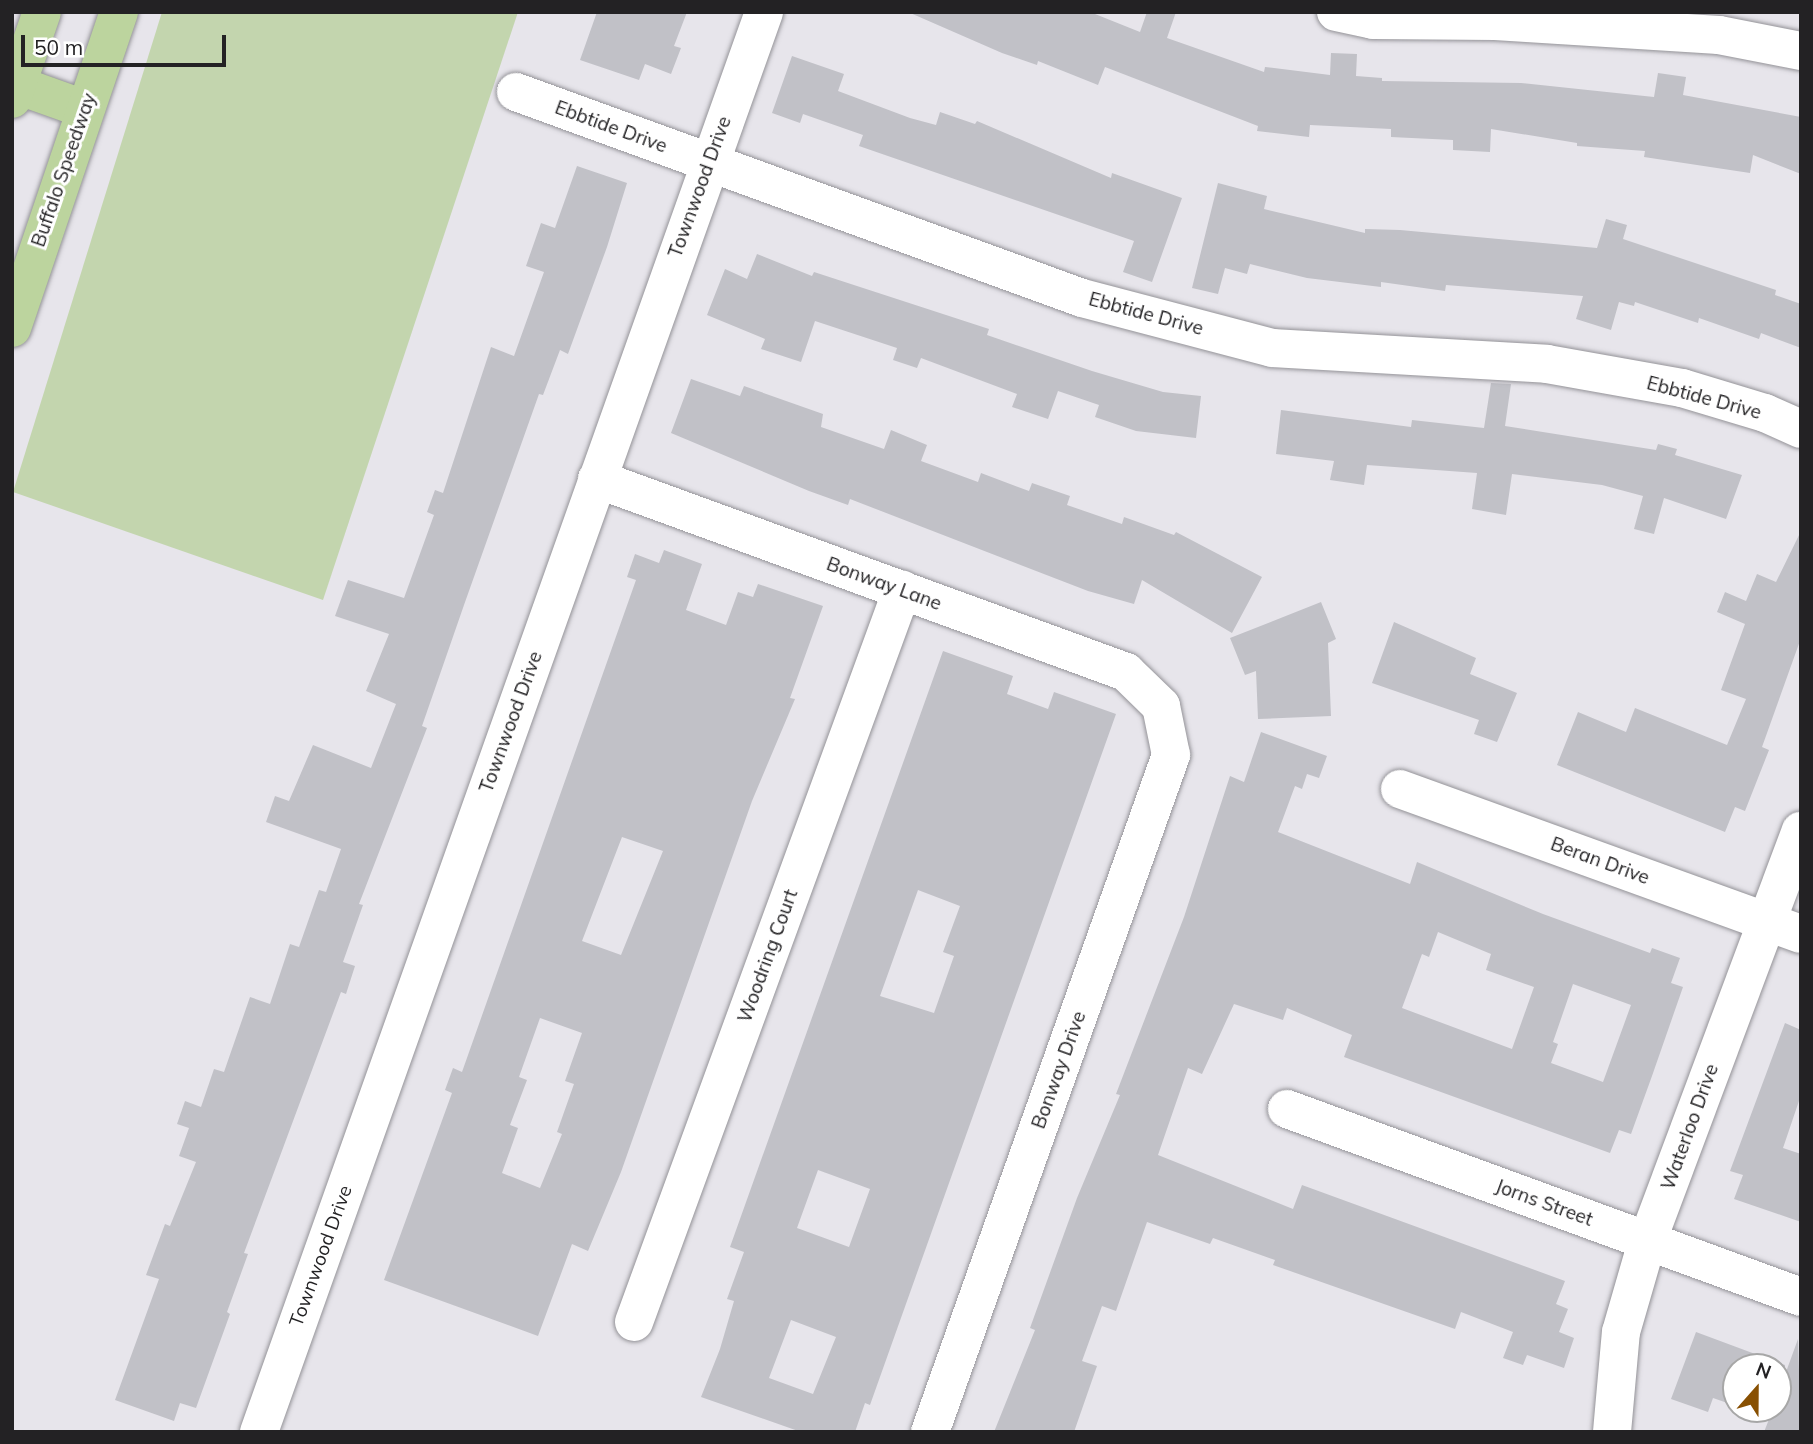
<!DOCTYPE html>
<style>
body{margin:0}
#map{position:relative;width:1813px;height:1444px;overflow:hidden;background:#e7e5eb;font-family:Mulish,sans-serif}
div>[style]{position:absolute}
.green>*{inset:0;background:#c3d5ae}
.building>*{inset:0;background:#c1c1c7}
.roads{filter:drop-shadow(0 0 2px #949398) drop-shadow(0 0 2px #949398)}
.minor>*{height:38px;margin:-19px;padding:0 19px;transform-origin:19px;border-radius:19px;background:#fff}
.major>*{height:38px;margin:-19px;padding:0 19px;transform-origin:19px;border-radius:19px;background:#bcd49e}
span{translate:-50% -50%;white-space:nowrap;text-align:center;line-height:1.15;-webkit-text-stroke:6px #fff;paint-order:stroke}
.street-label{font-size:19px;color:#232224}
.frame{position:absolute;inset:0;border:14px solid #232224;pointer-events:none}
.north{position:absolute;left:1722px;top:1353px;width:70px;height:70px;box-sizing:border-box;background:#fff;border:2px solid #a7a7a7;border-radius:50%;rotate:21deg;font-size:19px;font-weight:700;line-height:28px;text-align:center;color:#232224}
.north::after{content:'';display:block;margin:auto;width:24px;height:32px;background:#885002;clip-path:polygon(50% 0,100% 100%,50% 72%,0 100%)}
.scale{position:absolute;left:21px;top:35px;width:205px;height:32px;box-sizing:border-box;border:4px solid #232224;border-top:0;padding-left:9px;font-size:21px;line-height:24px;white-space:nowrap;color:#232224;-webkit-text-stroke:5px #fff;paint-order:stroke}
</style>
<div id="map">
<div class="green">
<div style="clip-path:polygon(162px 12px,518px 12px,323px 600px,13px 492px)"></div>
</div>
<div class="building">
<div style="clip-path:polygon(597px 12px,687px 12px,674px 46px,681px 48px,671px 74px,645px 64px,639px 80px,580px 60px)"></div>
<div style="clip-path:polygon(908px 12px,1090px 12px,1140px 32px,1147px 12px,1176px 12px,1167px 38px,1264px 72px,1265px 67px,1330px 75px,1331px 53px,1357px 54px,1356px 76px,1382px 78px,1382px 81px,1521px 83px,1654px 97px,1658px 73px,1686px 77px,1683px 95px,1801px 117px,1801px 174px,1753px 155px,1750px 173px,1644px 157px,1645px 151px,1577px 146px,1577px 143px,1491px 129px,1490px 152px,1453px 150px,1453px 140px,1391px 137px,1391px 129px,1310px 125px,1309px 137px,1257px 131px,1258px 126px,1105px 67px,1098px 85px,1038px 61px,1037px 65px,1002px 53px)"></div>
<div style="clip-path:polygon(792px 56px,844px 74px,838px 91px,910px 118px,936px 125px,940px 112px,975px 124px,977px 121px,1111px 178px,1112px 173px,1182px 198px,1152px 282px,1123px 272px,1134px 241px,859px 146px,863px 135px,803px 114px,800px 123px,772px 113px)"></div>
<div style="clip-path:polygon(577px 166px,627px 183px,607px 247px,568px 354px,560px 350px,543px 395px,539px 394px,464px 605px,422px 726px,427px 728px,359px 904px,363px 905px,343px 962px,355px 966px,346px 994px,341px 992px,244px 1253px,248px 1254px,227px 1312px,230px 1314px,196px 1408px,180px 1403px,174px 1421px,115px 1400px,159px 1279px,146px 1275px,165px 1224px,170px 1226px,196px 1162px,179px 1156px,189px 1128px,177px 1124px,185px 1101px,201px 1107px,214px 1069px,224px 1072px,250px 997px,270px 1004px,290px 944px,299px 947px,319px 890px,326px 892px,341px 849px,266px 822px,275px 796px,289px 801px,313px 745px,371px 768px,396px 704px,366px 691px,389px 634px,335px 616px,348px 580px,404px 598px,434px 515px,427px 512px,435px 490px,443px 493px,491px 347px,514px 356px,544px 272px,526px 266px,541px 223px,555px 228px)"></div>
<div style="clip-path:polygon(1218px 183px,1267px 196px,1264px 209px,1365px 233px,1365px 229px,1400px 230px,1597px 248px,1606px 219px,1627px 225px,1623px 239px,1776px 290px,1775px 295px,1801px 304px,1801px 348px,1761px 333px,1759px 339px,1699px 318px,1698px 323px,1635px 302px,1634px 306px,1619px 302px,1611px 330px,1576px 319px,1583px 296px,1446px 285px,1445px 291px,1381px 282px,1381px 287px,1307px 278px,1250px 264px,1247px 274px,1225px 268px,1218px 294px,1192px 288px)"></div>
<div style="clip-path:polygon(757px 254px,812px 276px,814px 272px,989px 329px,987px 335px,1092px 371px,1163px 392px,1201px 396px,1196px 438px,1136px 431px,1095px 417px,1099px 405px,1058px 391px,1048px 419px,1012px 407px,1017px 394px,921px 358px,917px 368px,893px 360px,897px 348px,815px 321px,801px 362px,761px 349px,765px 339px,707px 315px,725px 269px,747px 279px)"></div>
<div style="clip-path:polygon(691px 379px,740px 396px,744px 386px,823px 414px,821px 427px,884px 449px,891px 430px,927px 445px,921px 461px,978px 482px,981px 473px,1029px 491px,1032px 483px,1070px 496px,1067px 505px,1122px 524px,1124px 517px,1174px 535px,1176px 532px,1262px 577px,1232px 633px,1142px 580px,1134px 604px,1088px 591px,850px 499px,848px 505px,809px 491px,671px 433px)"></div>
<div style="clip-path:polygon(1491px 383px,1511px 384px,1505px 426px,1656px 450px,1658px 444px,1677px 449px,1675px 455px,1742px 475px,1726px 519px,1664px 498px,1654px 534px,1634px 529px,1643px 496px,1602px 485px,1512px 474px,1506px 515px,1472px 509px,1477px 473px,1367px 465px,1364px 485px,1330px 480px,1334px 461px,1276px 454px,1281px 410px,1411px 427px,1412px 420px,1484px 428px)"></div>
<div style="clip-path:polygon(1801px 531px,1801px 638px,1762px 747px,1769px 750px,1745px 811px,1735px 807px,1725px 832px,1557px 765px,1578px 712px,1626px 732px,1635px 708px,1727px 745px,1746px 699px,1721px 690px,1745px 624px,1717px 612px,1725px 592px,1746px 601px,1757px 574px,1776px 582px)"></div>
<div style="clip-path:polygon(evenodd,664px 550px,702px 564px,686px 610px,726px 625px,738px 592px,753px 597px,758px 584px,823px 606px,790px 698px,795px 699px,752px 801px,621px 1172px,588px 1251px,572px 1244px,538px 1336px,384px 1280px,452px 1093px,445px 1090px,453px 1068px,462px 1072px,636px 580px,627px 577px,635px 554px,659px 563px,664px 550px,622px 837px,663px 851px,621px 955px,582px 941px,622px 837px,664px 550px,540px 1018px,582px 1033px,565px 1081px,574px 1084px,557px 1132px,562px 1134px,540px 1188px,502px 1173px,518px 1128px,510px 1125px,527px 1080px,519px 1077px,540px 1018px)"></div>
<div style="clip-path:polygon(1321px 602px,1336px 639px,1328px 643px,1331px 716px,1258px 719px,1256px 671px,1245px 675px,1230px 638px)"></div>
<div style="clip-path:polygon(1394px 622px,1476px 658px,1470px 674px,1517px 693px,1497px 742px,1474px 734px,1479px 720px,1372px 683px)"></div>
<div style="clip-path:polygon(evenodd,943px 651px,1013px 676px,1007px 694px,1048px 709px,1054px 692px,1116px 714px,870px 1405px,865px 1403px,855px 1432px,801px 1432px,701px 1397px,720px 1349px,734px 1301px,727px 1299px,744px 1252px,730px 1247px,943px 651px,918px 890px,960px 906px,943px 952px,954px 956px,934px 1013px,880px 996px,918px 890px,943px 651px,818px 1170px,870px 1189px,849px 1247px,797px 1228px,818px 1170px,943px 651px,791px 1320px,836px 1337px,813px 1394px,769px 1378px,791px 1320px)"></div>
<div style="clip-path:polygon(evenodd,1261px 732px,1327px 756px,1319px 778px,1307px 774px,1302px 789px,1295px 786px,1278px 832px,1410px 884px,1417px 862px,1543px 914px,1650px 953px,1652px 948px,1680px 958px,1671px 983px,1683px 987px,1652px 1076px,1631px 1134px,1619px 1130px,1610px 1153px,1344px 1057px,1352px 1035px,1287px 1008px,1283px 1020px,1234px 1004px,1202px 1074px,1188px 1068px,1158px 1155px,1293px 1209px,1302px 1185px,1565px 1281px,1556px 1304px,1568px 1309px,1559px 1332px,1574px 1338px,1564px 1368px,1527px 1355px,1523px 1365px,1503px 1358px,1513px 1332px,1461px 1312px,1455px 1329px,1273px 1265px,1275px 1260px,1213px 1238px,1210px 1244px,1147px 1222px,1116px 1311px,1102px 1306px,1082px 1361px,1097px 1366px,1074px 1432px,994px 1432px,1035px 1330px,1030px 1328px,1077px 1198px,1120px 1095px,1116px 1094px,1184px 917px,1230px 776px,1244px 782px,1261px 732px,1438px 932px,1491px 954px,1486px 970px,1534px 987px,1512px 1049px,1402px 1008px,1422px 954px,1429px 957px,1438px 932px,1261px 732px,1573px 984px,1631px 1005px,1603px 1082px,1551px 1063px,1558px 1044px,1553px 1042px,1573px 984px)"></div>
<div style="clip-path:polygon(1785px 1023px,1801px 1030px,1801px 1095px,1783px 1148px,1801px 1154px,1801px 1222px,1734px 1199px,1743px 1175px,1730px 1171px)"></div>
<div style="clip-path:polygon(1696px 1332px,1785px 1365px,1785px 1367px,1736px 1367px,1736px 1406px,1713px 1398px,1708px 1412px,1671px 1399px)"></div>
<div style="clip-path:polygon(1798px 1339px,1801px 1432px,1764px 1432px,1773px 1409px,1778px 1409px,1778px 1394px)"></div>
</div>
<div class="roads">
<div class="minor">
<div style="left:1336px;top:12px;width:38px;rotate:12deg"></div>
<div style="left:1373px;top:20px;width:122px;rotate:0.5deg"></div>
<div style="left:1495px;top:21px;width:224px;rotate:3.6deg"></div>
<div style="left:1719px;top:35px;width:84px;rotate:11deg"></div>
<div style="left:516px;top:92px;width:602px;rotate:20deg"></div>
<div style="left:1082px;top:298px;width:196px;rotate:14.7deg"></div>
<div style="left:1272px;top:348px;width:275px;rotate:3.3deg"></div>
<div style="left:1547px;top:364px;width:137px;rotate:10.1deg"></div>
<div style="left:1682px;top:388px;width:87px;rotate:16.8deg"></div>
<div style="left:1765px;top:413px;width:39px;rotate:24deg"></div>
<div style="left:597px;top:479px;width:563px;rotate:20.04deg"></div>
<div style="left:1126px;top:672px;width:49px;rotate:44.2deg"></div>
<div style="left:1161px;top:706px;width:50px;rotate:78.5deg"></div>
<div style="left:1171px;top:755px;width:719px;rotate:109.59deg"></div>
<div style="left:1400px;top:789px;width:426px;rotate:19.9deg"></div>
<div style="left:1287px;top:1109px;width:547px;rotate:20.09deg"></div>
<div style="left:634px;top:1322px;width:780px;rotate:-69.89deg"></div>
<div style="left:259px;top:1432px;width:1507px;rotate:-70.42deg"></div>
<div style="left:1612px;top:1432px;width:100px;rotate:-84.9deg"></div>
<div style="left:1621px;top:1332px;width:94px;rotate:-73.9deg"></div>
<div style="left:1647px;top:1242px;width:439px;rotate:-69.5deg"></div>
</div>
<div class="major">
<div style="left:17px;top:85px;width:71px;rotate:19.7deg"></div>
<div style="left:12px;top:99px;width:92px;rotate:-71deg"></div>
<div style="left:12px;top:328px;width:334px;rotate:-71.3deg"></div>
</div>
</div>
<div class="street-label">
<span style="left:611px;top:127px;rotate:20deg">Ebbtide Drive</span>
<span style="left:64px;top:170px;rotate:-71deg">Buffalo Speedway</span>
<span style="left:700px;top:187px;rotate:-70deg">Townwood Drive</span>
<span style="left:1146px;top:314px;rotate:15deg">Ebbtide Drive</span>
<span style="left:1704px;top:398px;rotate:15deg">Ebbtide Drive</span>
<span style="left:884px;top:584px;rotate:20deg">Bonway Lane</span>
<span style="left:511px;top:722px;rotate:-70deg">Townwood Drive</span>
<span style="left:1600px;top:861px;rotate:20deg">Beran Drive</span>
<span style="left:768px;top:956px;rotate:-70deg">Woodring Court</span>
<span style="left:1059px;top:1070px;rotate:-70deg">Bonway Drive</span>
<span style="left:1690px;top:1127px;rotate:-70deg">Waterloo Drive</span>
<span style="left:1544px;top:1203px;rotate:20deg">Jorns Street</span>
<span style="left:321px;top:1256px;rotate:-70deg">Townwood Drive</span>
</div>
<div class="frame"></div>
<div class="north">N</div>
<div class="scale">50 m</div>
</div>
